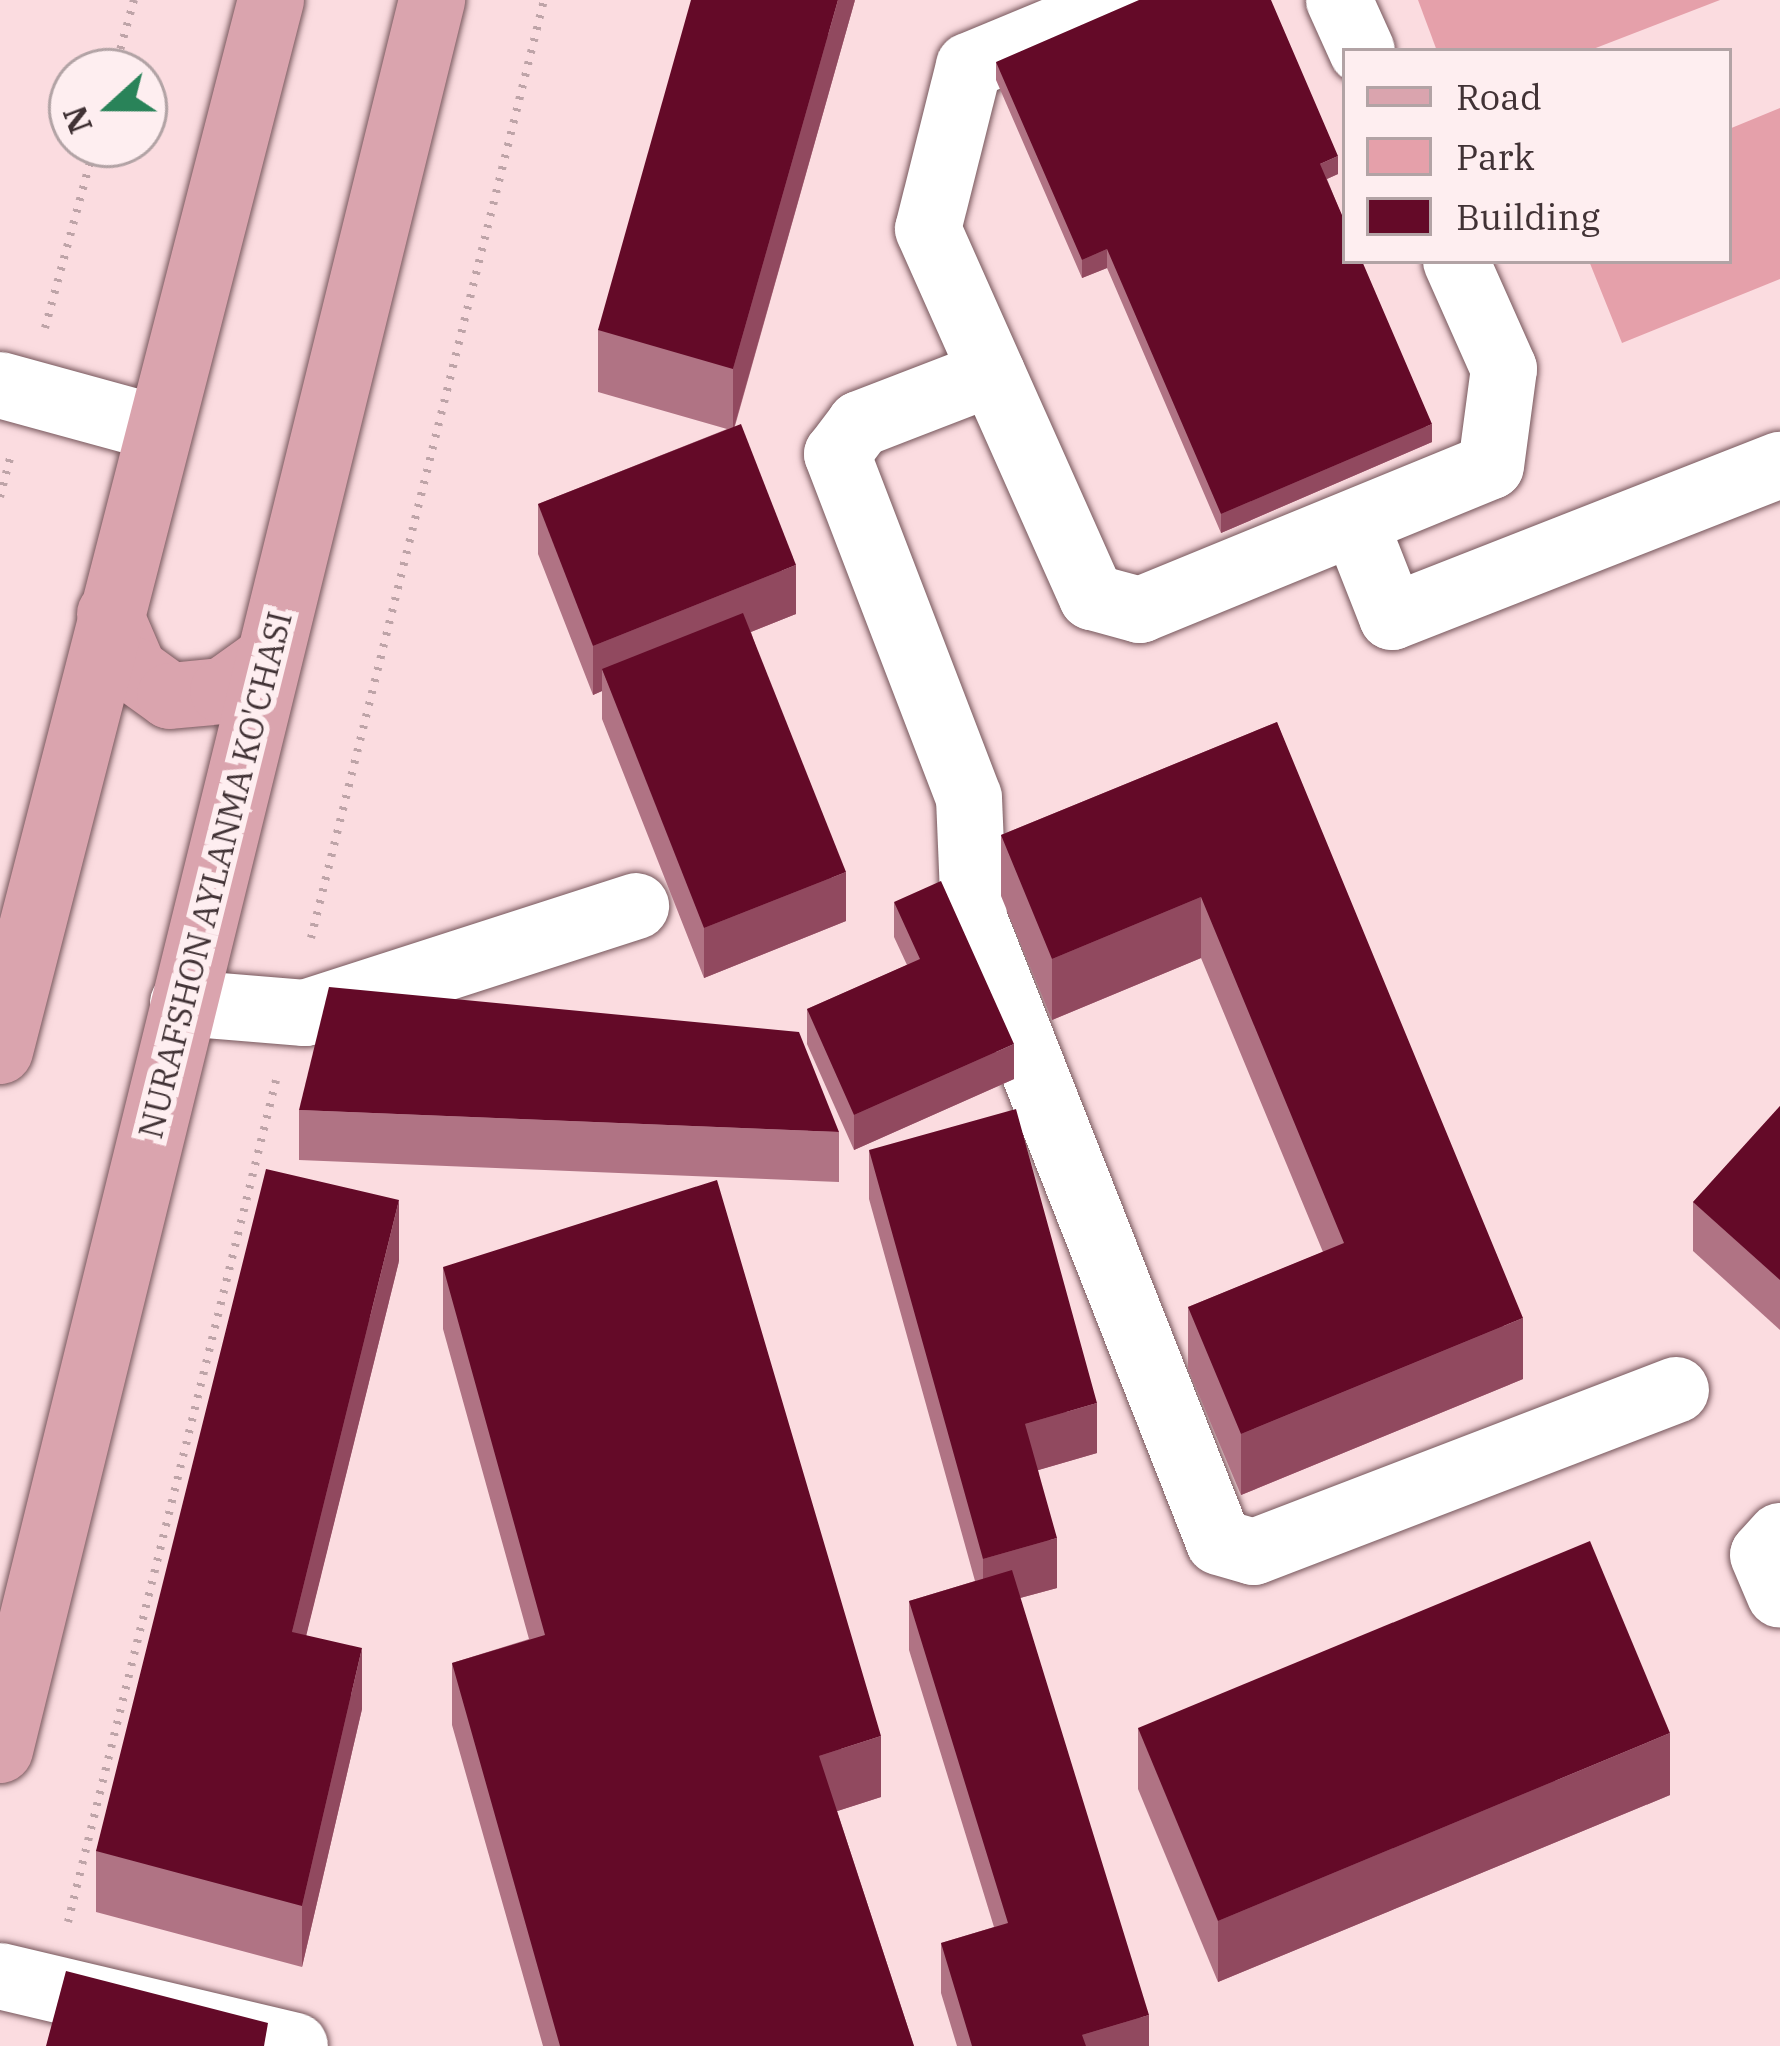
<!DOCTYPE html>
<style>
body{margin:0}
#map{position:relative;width:1780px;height:2046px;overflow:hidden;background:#fbdce0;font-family:"IBM Plex Serif",serif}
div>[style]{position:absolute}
.green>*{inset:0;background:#e5a0aa}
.path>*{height:8px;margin-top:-4px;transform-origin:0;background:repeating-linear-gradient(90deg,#bea4a8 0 3px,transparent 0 12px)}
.roads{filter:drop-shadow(0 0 3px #76565b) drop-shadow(0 0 3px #76565b)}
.minor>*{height:66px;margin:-33px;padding:0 33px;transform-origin:33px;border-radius:33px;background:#fff}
.major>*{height:66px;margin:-33px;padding:0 33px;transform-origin:33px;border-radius:33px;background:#daa4ae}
.wall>*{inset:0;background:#b07384}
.shaded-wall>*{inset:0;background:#91495f}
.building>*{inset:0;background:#640a28}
span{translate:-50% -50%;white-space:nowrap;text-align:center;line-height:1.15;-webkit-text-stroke:12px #feeef0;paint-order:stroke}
.street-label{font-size:33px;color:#413235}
.legend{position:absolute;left:1342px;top:48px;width:390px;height:216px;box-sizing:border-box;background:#feeef0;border:3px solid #b2a3a5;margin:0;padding:15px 21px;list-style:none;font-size:36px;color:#413235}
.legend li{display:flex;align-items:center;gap:24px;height:60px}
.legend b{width:60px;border:3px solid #b2a3a5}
.north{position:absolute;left:48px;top:48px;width:120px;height:120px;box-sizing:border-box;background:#feeef0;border:3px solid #b2a3a5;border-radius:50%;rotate:249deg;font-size:33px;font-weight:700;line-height:48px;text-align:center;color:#413235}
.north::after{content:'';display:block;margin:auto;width:42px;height:54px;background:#298359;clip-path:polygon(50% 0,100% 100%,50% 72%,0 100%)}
</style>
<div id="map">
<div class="green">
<div style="clip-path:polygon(1418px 0,1720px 0,1588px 51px,1437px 51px)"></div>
<div style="clip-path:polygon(1780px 108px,1780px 279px,1622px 343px,1589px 261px,1729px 261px,1729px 129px)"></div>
</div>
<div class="path">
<div style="left:114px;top:72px;width:75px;rotate:-74.5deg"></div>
<div style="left:45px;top:328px;width:191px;rotate:-74.8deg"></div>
<div style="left:0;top:497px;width:40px;rotate:-75.6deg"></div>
<div style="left:311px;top:938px;width:967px;rotate:-76.05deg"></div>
<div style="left:68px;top:1922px;width:867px;rotate:-76.12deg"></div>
</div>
<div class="roads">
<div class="minor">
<div style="left:1128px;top:0;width:172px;rotate:157.5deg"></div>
<div style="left:969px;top:66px;width:168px;rotate:104.1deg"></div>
<div style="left:928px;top:229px;width:403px;rotate:66deg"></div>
<div style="left:1092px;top:597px;width:50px;rotate:15.2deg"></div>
<div style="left:1140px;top:610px;width:379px;rotate:-22.3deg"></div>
<div style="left:1491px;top:466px;width:98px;rotate:-82.4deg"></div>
<div style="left:1504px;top:369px;width:118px;rotate:-114deg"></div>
<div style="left:1339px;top:0;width:56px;rotate:65.7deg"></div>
<div style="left:992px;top:373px;width:142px;rotate:158.9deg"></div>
<div style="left:860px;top:424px;width:38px;rotate:127deg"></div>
<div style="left:837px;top:454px;width:368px;rotate:69deg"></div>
<div style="left:969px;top:798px;width:121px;rotate:87.6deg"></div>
<div style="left:974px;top:919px;width:669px;rotate:68.53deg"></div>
<div style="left:1219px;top:1542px;width:36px;rotate:16deg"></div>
<div style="left:1254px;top:1552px;width:452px;rotate:-21deg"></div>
<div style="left:0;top:385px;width:163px;rotate:15.3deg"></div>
<div style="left:1355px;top:523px;width:101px;rotate:68.5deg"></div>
<div style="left:1392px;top:617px;width:417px;rotate:-21.4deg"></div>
<div style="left:183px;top:1003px;width:122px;rotate:4.7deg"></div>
<div style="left:305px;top:1013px;width:348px;rotate:-17.9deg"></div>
<div style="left:1780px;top:1536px;width:25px;rotate:132deg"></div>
<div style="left:1763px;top:1555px;width:43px;rotate:67deg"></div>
<div style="left:0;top:1976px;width:303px;rotate:13.3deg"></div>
</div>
<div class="major">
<div style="left:110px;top:614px;width:61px;rotate:66.8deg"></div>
<div style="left:134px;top:670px;width:44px;rotate:35.8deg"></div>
<div style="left:170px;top:696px;width:53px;rotate:-5.4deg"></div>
<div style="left:223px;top:691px;width:57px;rotate:-35.7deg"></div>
<div style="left:0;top:1051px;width:1085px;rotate:-75.54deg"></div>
<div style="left:0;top:1750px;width:1803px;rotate:-76.13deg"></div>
</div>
</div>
<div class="wall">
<div style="clip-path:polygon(855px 0,735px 426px,796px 614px,751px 632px,846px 921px,704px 978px,602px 719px,602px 691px,593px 695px,538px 554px,538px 504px,727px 429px,598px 392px,598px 330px)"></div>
<div style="clip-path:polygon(996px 62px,1338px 174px,1327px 179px,1432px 442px,1221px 533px,1107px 268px,1082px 278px,996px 80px)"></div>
<div style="clip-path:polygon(1277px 722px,1523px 1379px,1241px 1495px,1188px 1369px,1188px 1307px,1323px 1252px,1201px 958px,1052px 1020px,1001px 896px,1001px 835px)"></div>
<div style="clip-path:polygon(894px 902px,1014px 1079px,854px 1150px,807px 1044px,807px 1009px,907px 965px,894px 937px)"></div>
<div style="clip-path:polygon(1780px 1106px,1780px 1330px,1693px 1251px,1693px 1202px)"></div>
<div style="clip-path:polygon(299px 1110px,839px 1132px,839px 1182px,299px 1160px)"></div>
<div style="clip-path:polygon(869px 1150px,1097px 1453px,1038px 1470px,1057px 1588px,1020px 1598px,1149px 2046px,957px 2046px,941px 1993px,941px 1943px,994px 1927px,909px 1650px,909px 1601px,975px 1581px,869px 1199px)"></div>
<div style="clip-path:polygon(399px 1261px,306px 1635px,362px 1709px,302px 1967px,96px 1912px,96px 1851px)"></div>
<div style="clip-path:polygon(443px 1267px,881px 1797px,837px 1811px,914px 2046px,543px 2046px,452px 1725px,452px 1663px,529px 1639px,443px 1329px)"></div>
<div style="clip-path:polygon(1138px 1728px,1670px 1795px,1218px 1982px,1138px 1789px)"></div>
</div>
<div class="shaded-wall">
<div style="clip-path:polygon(838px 0,855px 0,733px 431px,733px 369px)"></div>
<div style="clip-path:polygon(1338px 156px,1338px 174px,1320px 182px,1320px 164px)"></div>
<div style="clip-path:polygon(1107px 249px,1107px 268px,1082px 278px,1082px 260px)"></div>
<div style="clip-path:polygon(1432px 424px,1432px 442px,1221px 533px,1221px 514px)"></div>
<div style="clip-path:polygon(796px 565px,796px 614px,610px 688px,602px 669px,602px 691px,593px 695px,593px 646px)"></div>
<div style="clip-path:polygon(846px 872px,846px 921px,704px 978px,704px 928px)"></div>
<div style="clip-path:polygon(1201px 897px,1201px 958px,1052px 1020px,1052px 959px)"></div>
<div style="clip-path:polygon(1014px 1044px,1014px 1079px,854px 1150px,854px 1115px)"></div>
<div style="clip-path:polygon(399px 1200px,399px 1261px,292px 1693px,292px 1632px)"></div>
<div style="clip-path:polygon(1523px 1318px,1523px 1379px,1241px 1495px,1241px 1434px)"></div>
<div style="clip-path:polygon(1097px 1403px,1097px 1453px,1025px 1474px,1025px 1424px)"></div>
<div style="clip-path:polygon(1057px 1538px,1057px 1588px,983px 1608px,983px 1559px)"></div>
<div style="clip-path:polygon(362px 1648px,362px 1709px,302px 1967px,302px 1906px)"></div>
<div style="clip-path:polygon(1670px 1733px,1670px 1795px,1218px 1982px,1218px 1921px)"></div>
<div style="clip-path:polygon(881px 1736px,881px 1797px,819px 1817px,819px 1756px)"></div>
<div style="clip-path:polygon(1149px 2015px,1149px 2046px,1082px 2046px,1082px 2035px)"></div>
</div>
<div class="building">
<div style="clip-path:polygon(691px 0,838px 0,733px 369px,598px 330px)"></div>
<div style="clip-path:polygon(1139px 0,1271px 0,1338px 156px,1320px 164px,1345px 222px,1345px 261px,1362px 261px,1432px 424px,1221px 514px,1107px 249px,1082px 260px,996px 62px)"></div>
<div style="clip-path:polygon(741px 424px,796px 565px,593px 646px,538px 504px)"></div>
<div style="clip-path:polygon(743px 613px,846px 872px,704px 928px,602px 669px)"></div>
<div style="clip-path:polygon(1277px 722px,1523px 1318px,1241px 1434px,1188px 1307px,1344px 1243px,1201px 897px,1052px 959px,1001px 835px)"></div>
<div style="clip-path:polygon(941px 881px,1014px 1044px,854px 1115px,807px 1009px,920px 959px,894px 902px)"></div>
<div style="clip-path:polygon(329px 987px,799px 1032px,839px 1132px,299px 1110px)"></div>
<div style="clip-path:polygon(1780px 1106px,1780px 1280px,1693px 1202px)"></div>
<div style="clip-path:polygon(1016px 1109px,1097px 1403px,1025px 1424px,1057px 1538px,983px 1559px,869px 1150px)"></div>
<div style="clip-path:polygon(266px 1169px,399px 1200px,292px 1632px,362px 1648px,302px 1906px,96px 1851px)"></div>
<div style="clip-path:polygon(717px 1180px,881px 1736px,819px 1756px,914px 2046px,560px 2046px,452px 1663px,545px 1635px,443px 1267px)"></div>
<div style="clip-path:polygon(1590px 1541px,1670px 1733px,1218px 1921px,1138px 1728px)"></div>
<div style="clip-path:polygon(1012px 1570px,1149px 2015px,1082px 2035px,1086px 2046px,972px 2046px,941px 1943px,1008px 1923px,909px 1601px)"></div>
<div style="clip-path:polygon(66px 1971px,268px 2023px,264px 2046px,46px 2046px)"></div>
</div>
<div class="street-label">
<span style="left:215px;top:875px;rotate:-76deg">NURAFSHON AYLANMA KO'CHASI</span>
</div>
<ul class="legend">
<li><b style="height:15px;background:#daa4ae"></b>Road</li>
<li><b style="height:33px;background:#e5a0aa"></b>Park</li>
<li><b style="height:33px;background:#640a28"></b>Building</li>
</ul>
<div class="north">N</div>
</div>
